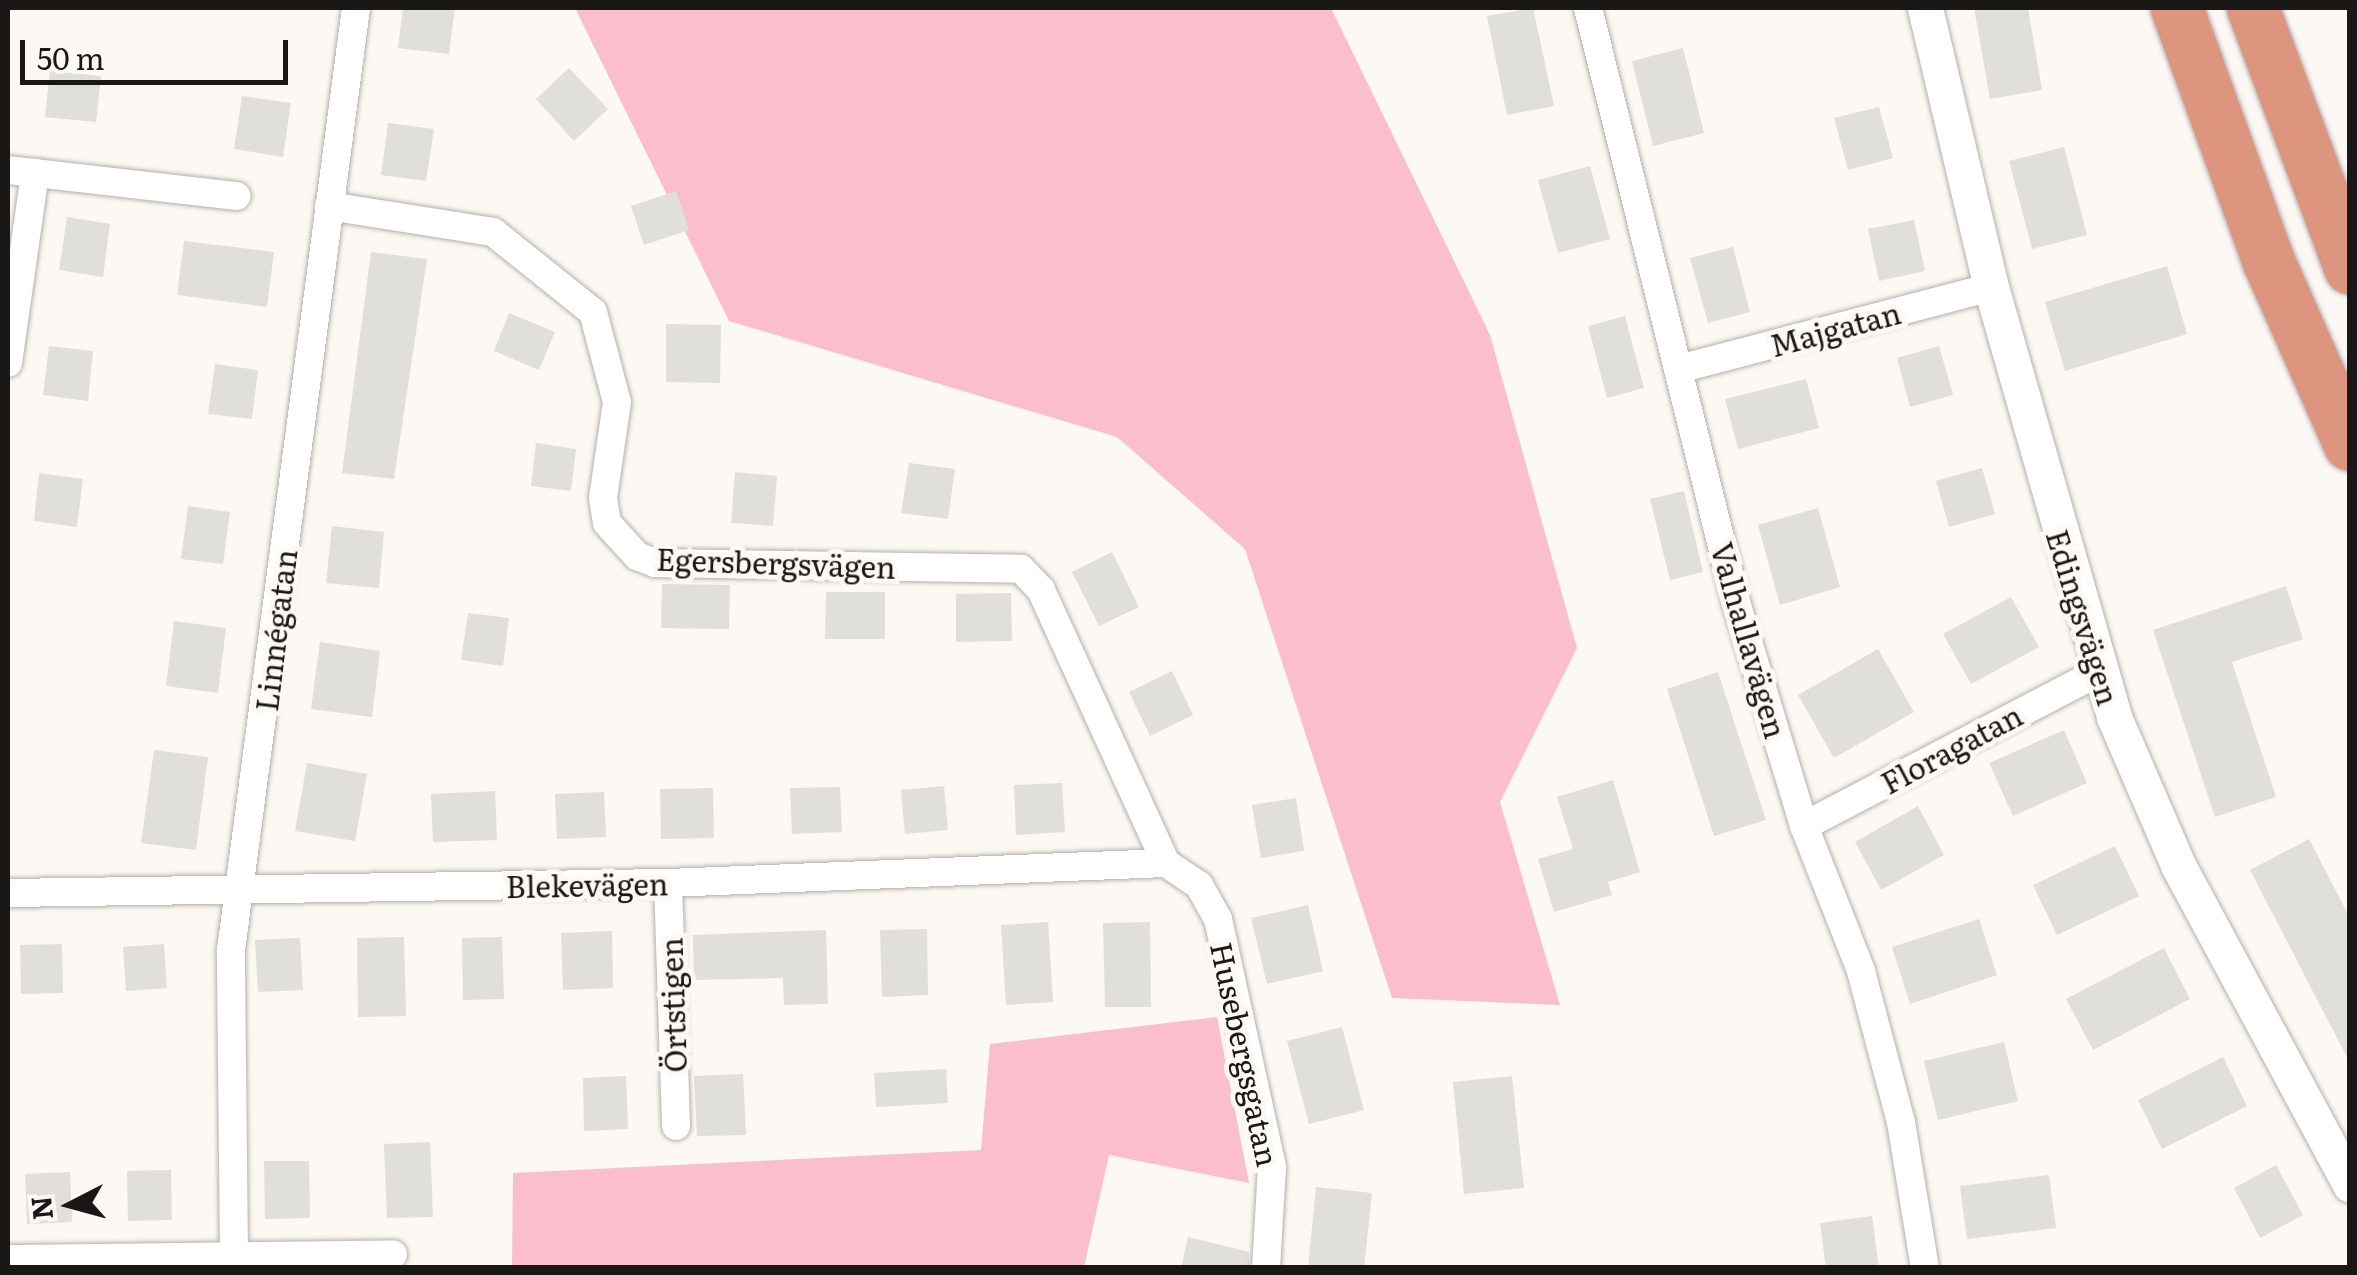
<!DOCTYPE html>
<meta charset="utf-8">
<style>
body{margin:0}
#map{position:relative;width:2357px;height:1275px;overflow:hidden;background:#fcf8f4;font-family:Literata,serif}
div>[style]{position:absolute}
.green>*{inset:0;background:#fabecd}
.building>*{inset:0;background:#e0dfda}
.roads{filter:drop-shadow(0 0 2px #b4b0ac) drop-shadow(0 0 2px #b4b0ac)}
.minor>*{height:28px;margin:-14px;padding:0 14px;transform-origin:14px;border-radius:14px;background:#fff}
.tertiary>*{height:35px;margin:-17.5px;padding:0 17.5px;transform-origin:17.5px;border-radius:17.5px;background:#fff}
.motorway>*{height:52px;margin:-26px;padding:0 26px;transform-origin:26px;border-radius:26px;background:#de9580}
span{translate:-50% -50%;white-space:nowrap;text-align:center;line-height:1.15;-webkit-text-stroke:10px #fcf8f4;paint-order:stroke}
.street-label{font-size:30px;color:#1a1817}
.frame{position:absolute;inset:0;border:10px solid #1a1817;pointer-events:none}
.north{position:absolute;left:20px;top:1155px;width:100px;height:100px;-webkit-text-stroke:8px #fcf8f4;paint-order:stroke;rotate:264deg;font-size:28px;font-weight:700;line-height:40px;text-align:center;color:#1a1817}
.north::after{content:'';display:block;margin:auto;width:35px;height:45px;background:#1a1817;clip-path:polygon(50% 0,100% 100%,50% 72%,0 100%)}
.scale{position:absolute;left:20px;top:40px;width:268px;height:45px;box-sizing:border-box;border:5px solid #1a1817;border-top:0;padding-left:12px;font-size:30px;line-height:35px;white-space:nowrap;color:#1a1817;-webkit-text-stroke:8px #fcf8f4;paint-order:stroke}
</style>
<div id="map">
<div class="green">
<div style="clip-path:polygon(575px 8px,1331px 8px,1490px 335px,1577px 648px,1500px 802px,1560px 1005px,1392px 998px,1245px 549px,1117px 437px,729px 321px)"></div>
<div style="clip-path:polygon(1217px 1017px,1249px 1183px,1109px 1155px,1084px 1267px,512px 1267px,513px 1173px,981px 1150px,990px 1044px)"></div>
</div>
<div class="building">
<div style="clip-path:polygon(403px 8px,455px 8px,449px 54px,398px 48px)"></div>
<div style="clip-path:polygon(1533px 8px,1554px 106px,1507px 115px,1487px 16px)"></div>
<div style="clip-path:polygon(1974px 8px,2028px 8px,2042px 90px,1990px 99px)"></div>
<div style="clip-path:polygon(1683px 48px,1704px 133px,1653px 146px,1632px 61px)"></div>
<div style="clip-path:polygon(569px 68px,608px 109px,574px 141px,536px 99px)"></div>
<div style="clip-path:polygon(50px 71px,101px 76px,96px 122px,45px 117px)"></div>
<div style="clip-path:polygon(242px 96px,291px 103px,283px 157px,234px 149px)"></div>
<div style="clip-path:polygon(1879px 107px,1893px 158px,1848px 170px,1834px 118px)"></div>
<div style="clip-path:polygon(388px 123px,434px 129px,426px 181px,381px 175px)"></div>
<div style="clip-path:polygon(2064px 147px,2087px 235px,2032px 249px,2009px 161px)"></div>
<div style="clip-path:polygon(1590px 166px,1610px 239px,1558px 253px,1538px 180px)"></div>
<div style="clip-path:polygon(676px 191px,689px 230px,644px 245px,631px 206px)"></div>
<div style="clip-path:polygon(67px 217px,110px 224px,103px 277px,59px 270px)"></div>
<div style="clip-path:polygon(1914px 220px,1925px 271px,1879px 281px,1868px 229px)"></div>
<div style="clip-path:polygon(184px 241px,274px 252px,267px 307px,177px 295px)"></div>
<div style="clip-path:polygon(1733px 247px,1750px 312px,1708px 323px,1690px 258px)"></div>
<div style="clip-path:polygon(371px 252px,427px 259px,394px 479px,342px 473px)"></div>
<div style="clip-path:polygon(2167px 266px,2187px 334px,2065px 371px,2045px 302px)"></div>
<div style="clip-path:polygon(509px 313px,555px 332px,539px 370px,494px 351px)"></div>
<div style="clip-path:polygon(1625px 316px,1644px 388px,1607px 398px,1588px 326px)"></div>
<div style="clip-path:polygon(666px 324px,721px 325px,720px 383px,666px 382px)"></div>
<div style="clip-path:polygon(49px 346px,93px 351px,88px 401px,43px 395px)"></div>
<div style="clip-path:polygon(1939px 346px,1953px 395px,1910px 407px,1897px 358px)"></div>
<div style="clip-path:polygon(215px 364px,258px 370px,252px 419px,208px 414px)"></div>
<div style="clip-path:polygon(1806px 379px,1819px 428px,1738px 449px,1725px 399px)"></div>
<div style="clip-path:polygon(536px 443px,576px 449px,571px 491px,531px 486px)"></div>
<div style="clip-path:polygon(909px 463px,955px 469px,948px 519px,901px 513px)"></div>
<div style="clip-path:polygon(1982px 468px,1995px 514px,1949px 527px,1936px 481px)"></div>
<div style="clip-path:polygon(735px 472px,777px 476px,773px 526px,731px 523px)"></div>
<div style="clip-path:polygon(39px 473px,83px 479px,77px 527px,34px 521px)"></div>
<div style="clip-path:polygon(1684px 491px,1703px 572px,1670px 580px,1650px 499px)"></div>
<div style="clip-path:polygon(188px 506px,230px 512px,223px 564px,181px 559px)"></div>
<div style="clip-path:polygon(1818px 508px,1840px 587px,1780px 605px,1758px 525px)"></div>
<div style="clip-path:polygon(332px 526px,384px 532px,379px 588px,326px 583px)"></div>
<div style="clip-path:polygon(1112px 552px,1139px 607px,1099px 626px,1072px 572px)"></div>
<div style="clip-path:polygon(662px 584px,730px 585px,729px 629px,661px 628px)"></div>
<div style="clip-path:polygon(2286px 586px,2303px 639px,2232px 662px,2276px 797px,2215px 817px,2153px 630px)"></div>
<div style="clip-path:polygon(826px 592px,885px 592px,885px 639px,825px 639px)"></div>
<div style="clip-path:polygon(1011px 593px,1012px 641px,956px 642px,956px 594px)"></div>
<div style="clip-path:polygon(2011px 597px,2039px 647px,1971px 684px,1943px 634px)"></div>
<div style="clip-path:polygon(468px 613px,509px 618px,503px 666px,461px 660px)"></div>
<div style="clip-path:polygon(174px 621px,226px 628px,218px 693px,166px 686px)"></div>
<div style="clip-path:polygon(320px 642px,380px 651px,372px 717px,311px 709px)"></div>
<div style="clip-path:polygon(1878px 649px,1914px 712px,1834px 758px,1798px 695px)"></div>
<div style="clip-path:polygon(1172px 671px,1193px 715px,1150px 736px,1129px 692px)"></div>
<div style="clip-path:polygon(1718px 672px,1766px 820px,1714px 836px,1667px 689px)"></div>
<div style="clip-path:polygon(2064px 730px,2087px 783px,2013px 816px,1989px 763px)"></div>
<div style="clip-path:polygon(154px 750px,208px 757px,196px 850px,141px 843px)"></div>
<div style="clip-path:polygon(307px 763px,367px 774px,355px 841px,295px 831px)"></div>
<div style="clip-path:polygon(1613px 780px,1640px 872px,1608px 882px,1612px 895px,1554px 912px,1538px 859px,1573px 849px,1557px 797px)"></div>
<div style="clip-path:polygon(1062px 783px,1065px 832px,1016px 835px,1014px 785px)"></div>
<div style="clip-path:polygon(944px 786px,948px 830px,905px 834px,901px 790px)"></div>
<div style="clip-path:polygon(840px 787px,842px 832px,792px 834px,790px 788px)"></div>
<div style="clip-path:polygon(713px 788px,714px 838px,661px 839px,660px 789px)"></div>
<div style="clip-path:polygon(495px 791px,497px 840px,433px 842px,431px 794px)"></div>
<div style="clip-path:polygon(604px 792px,606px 837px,557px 839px,555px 794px)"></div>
<div style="clip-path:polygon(1296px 798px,1304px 851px,1261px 858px,1252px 805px)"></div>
<div style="clip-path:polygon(1918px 806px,1944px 855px,1881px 890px,1855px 842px)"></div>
<div style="clip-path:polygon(2309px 839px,2350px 918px,2350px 1063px,2250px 870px)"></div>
<div style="clip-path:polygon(2115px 846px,2139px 896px,2057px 935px,2033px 885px)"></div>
<div style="clip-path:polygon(1308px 905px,1323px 971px,1267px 984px,1251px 918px)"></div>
<div style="clip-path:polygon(1979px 919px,1997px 975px,1910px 1004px,1892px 947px)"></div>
<div style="clip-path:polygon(1048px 922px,1053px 1002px,1006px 1005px,1001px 925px)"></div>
<div style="clip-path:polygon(1150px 922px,1151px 1007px,1105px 1007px,1103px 923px)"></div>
<div style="clip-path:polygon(927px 929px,928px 995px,882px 997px,880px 930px)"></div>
<div style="clip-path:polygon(826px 930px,828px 1004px,784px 1005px,783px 978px,694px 980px,693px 935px)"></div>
<div style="clip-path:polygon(612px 931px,613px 988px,563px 990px,561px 933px)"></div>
<div style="clip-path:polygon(404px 937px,406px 1016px,358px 1017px,357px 938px)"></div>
<div style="clip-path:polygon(502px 937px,504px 999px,463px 1000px,462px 938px)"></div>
<div style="clip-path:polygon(300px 938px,303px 990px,258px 992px,255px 940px)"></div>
<div style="clip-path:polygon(62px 944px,63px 993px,21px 994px,20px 945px)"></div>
<div style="clip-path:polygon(164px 944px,167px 988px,126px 991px,123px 947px)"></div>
<div style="clip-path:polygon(2164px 948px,2190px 999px,2093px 1050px,2066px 999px)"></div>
<div style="clip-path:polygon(1342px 1027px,1364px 1110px,1309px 1124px,1287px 1041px)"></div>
<div style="clip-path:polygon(2004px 1042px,2018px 1101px,1938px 1120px,1924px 1061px)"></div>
<div style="clip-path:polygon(2223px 1057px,2247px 1106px,2162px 1149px,2138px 1100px)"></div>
<div style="clip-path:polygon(946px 1069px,948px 1103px,876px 1107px,874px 1073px)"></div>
<div style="clip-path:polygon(743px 1074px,746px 1135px,697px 1136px,694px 1076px)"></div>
<div style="clip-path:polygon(626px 1076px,628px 1129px,584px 1131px,583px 1078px)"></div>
<div style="clip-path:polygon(1512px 1076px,1524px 1188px,1464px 1194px,1453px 1082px)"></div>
<div style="clip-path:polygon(430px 1142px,433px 1217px,387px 1218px,384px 1144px)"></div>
<div style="clip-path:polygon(264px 1161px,309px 1161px,310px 1218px,265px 1219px)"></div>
<div style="clip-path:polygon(2276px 1165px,2303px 1215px,2260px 1238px,2234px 1188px)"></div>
<div style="clip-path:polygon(171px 1170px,172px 1220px,128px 1221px,127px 1171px)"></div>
<div style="clip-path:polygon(70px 1172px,72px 1222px,27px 1224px,25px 1174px)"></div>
<div style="clip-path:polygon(2049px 1175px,2056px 1228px,1967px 1239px,1960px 1186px)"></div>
<div style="clip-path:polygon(1316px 1187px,1372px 1193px,1364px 1268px,1308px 1268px)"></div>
<div style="clip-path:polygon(1872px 1216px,1879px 1268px,1826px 1268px,1820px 1223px)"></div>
<div style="clip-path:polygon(1188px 1237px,1249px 1252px,1249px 1268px,1181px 1268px)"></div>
</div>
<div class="roads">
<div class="minor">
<div style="left:1588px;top:8px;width:612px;rotate:76.01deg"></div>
<div style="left:1736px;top:602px;width:234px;rotate:73.1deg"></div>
<div style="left:1804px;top:826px;width:156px;rotate:68.5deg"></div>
<div style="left:1861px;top:971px;width:156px;rotate:75.2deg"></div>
<div style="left:1901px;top:1122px;width:148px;rotate:80.7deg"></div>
<div style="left:8px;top:170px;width:230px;rotate:6.5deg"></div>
<div style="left:329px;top:206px;width:166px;rotate:9deg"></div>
<div style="left:493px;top:232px;width:128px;rotate:38.7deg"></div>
<div style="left:593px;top:312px;width:93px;rotate:75.1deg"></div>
<div style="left:617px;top:402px;width:97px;rotate:98.3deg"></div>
<div style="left:603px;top:498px;width:25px;rotate:81deg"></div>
<div style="left:607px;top:523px;width:45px;rotate:47.7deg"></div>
<div style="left:637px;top:556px;width:19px;rotate:21deg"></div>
<div style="left:655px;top:563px;width:366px;rotate:0.9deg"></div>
<div style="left:1021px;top:569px;width:29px;rotate:46deg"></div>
<div style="left:1041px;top:590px;width:300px;rotate:65.4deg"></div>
<div style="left:8px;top:363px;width:192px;rotate:-81.9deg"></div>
<div style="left:1679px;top:369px;width:323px;rotate:-14.7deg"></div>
<div style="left:1804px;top:826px;width:333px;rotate:-27.6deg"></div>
<div style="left:1166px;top:863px;width:40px;rotate:34deg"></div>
<div style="left:1199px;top:885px;width:39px;rotate:61deg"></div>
<div style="left:1218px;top:919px;width:254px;rotate:77.7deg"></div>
<div style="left:1272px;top:1167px;width:101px;rotate:93.4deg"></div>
<div style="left:668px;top:883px;width:243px;rotate:88.1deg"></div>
<div style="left:8px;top:893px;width:660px;rotate:-0.87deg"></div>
<div style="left:668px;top:883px;width:498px;rotate:-2.3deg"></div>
<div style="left:234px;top:1254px;width:304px;rotate:-90.6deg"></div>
<div style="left:231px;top:950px;width:950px;rotate:-82.44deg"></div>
<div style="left:8px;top:1259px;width:385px;rotate:-0.7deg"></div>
</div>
<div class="tertiary">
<div style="left:1925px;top:8px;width:287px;rotate:76.7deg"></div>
<div style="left:1991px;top:287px;width:447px;rotate:74deg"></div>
<div style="left:2114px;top:717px;width:163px;rotate:66.6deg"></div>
<div style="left:2179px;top:867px;width:361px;rotate:61.7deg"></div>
</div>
<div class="motorway">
<div style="left:2177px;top:8px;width:270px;rotate:70.1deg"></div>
<div style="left:2269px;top:262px;width:200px;rotate:66.1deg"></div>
<div style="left:2253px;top:8px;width:278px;rotate:69.5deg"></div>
</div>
</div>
<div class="street-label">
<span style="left:1835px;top:328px;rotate:-15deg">Majgatan</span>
<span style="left:776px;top:562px;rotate:2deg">Egersbergsvägen</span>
<span style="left:2084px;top:617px;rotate:73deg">Edingsvägen</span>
<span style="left:275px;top:630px;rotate:-83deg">Linnégatan</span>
<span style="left:1750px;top:640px;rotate:74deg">Valhallavägen</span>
<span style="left:1951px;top:748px;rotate:-28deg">Floragatan</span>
<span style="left:587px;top:884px;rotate:-1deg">Blekevägen</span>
<span style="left:672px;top:1005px;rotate:-92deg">Örtstigen</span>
<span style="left:1246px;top:1054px;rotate:78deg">Husebergsgatan</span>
</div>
<div class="frame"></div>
<div class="north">N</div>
<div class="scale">50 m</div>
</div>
